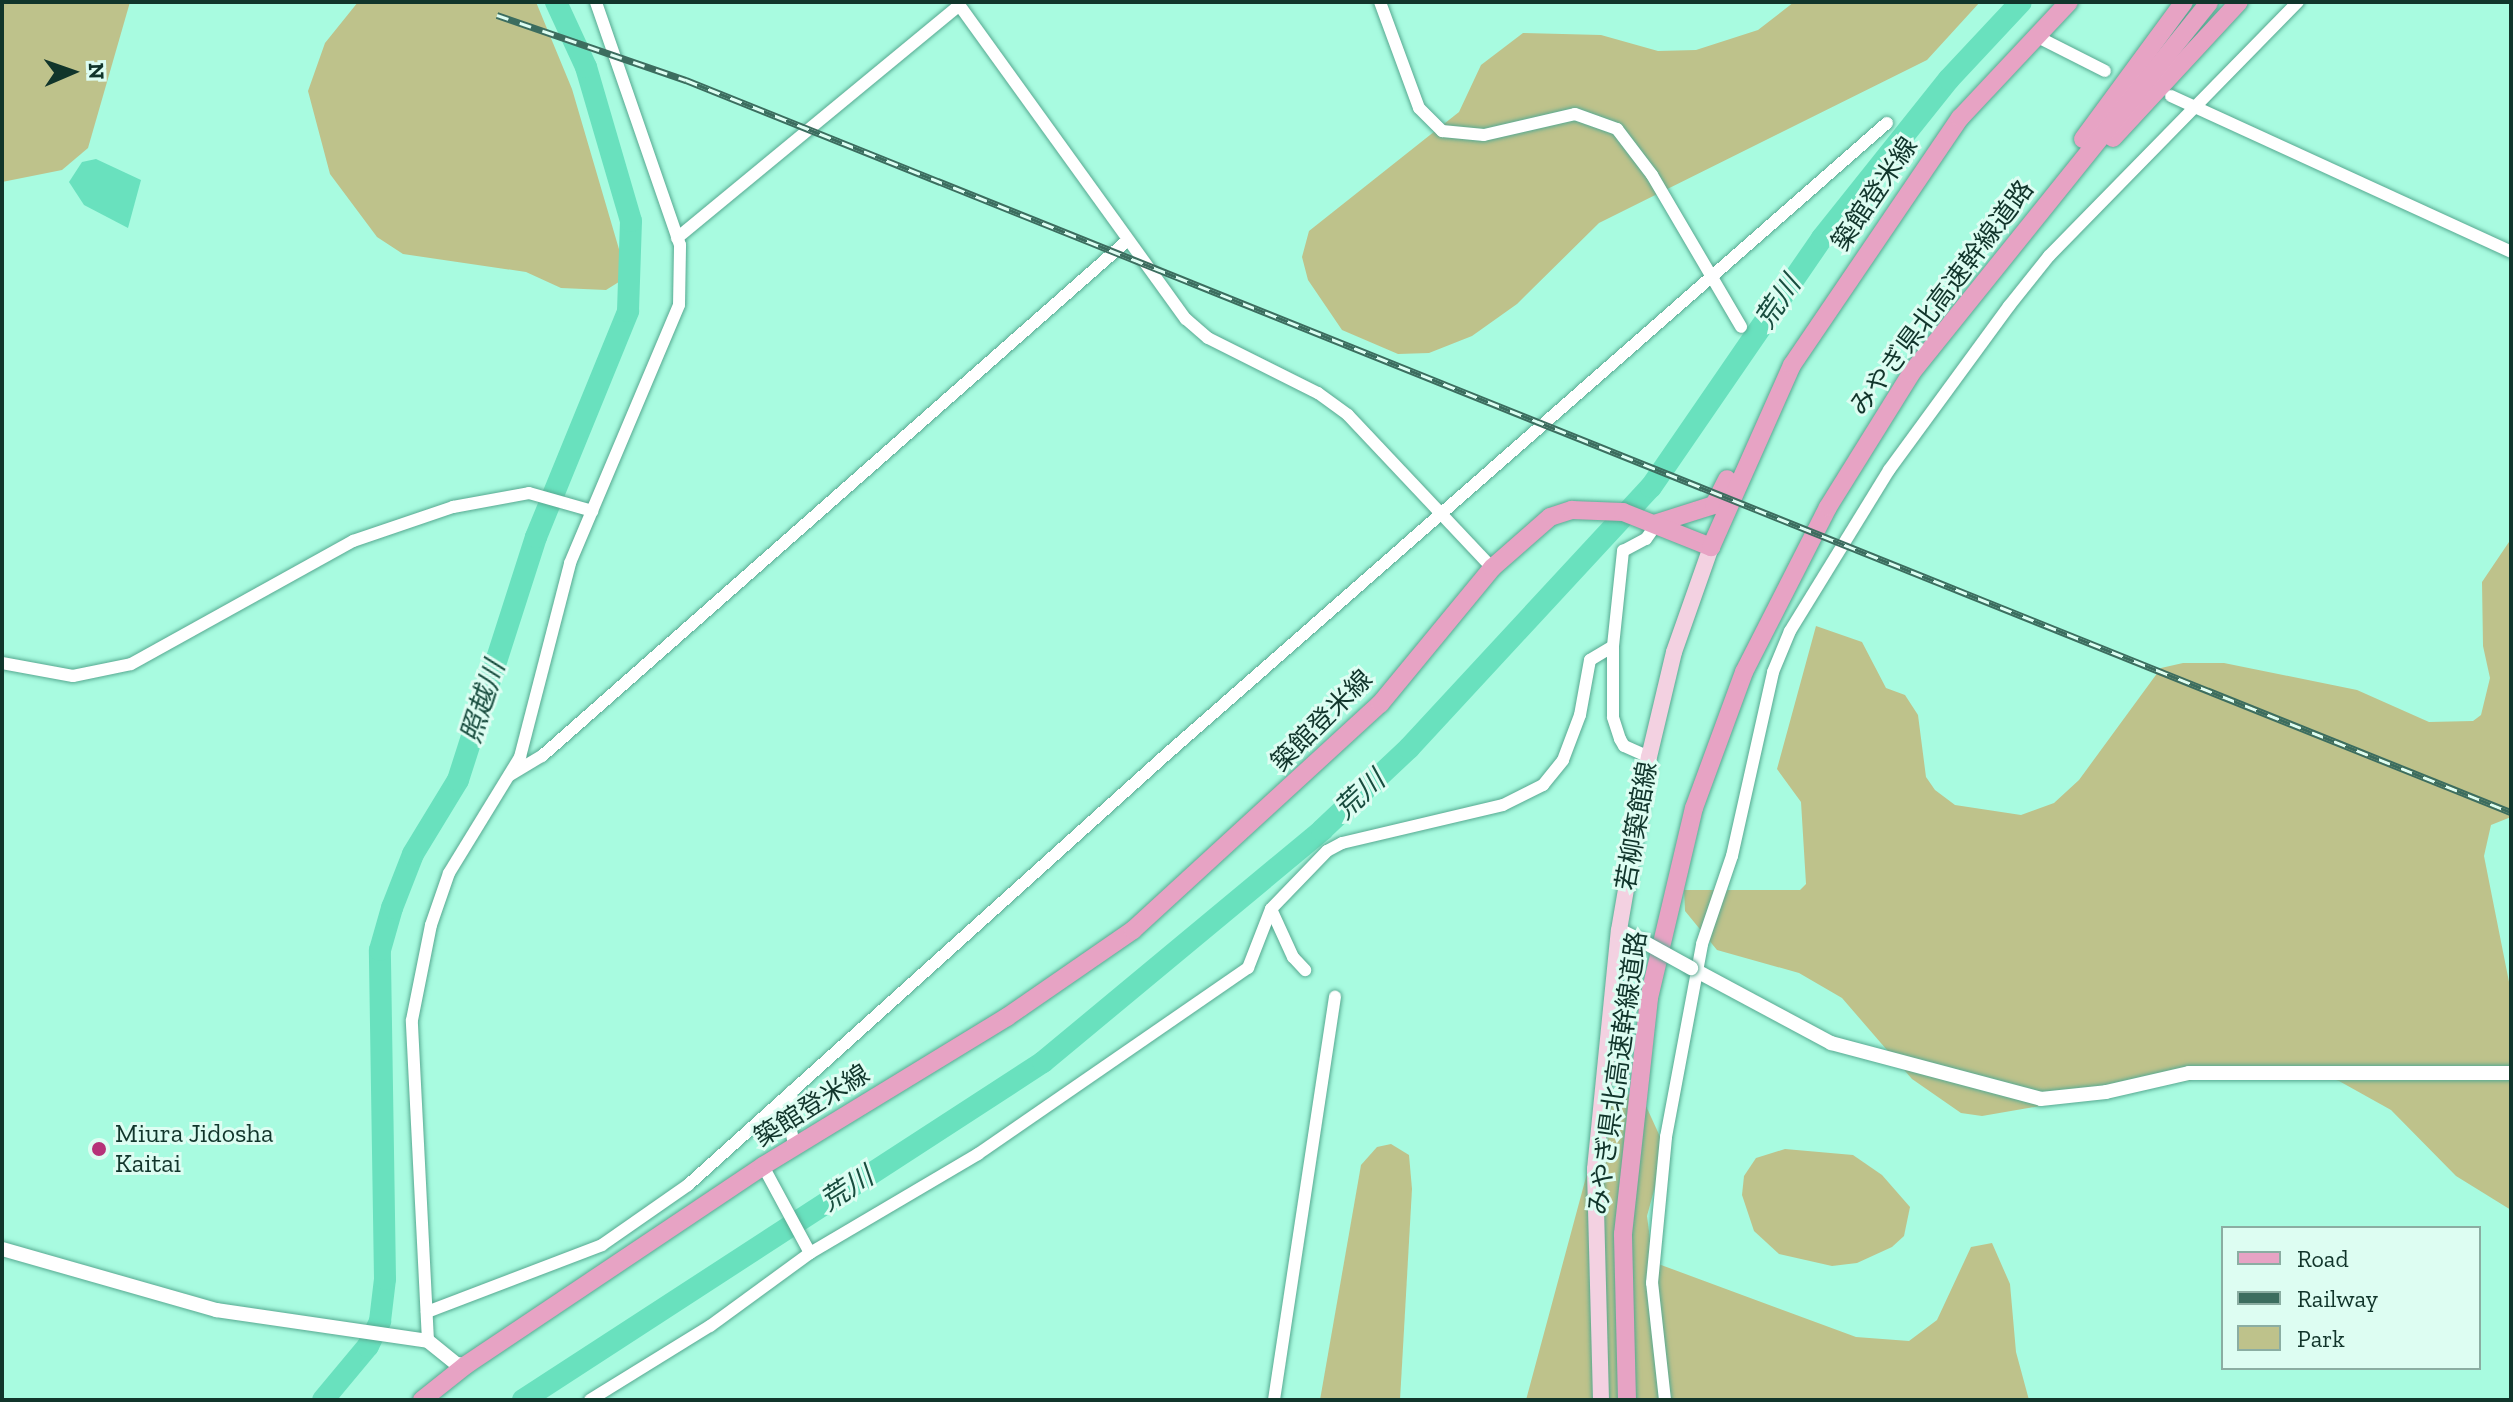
<!DOCTYPE html>
<meta charset="utf-8">
<style>
body{margin:0}
#map{position:relative;width:2513px;height:1402px;overflow:hidden;background:#a8fbe0;font-family:"Zilla Slab","Noto Sans JP",serif}
div>[style]{position:absolute}
.green>*{inset:0;background:#bec28b}
.water>*{inset:0;background:#69e1be}
.river>*{height:22px;margin:-11px;padding:0 11px;transform-origin:11px;border-radius:11px;background:#69e1be}
.roads{filter:drop-shadow(0 0 2px #57a991) drop-shadow(0 0 2px #57a991)}
.minor>*{height:12px;margin:-6px;padding:0 6px;transform-origin:6px;border-radius:6px;background:#fff}
.tertiary>*{height:14px;margin:-7px;padding:0 7px;transform-origin:7px;border-radius:7px;background:#fff}
.secondary>*{height:16px;margin:-8px;padding:0 8px;transform-origin:8px;border-radius:8px;background:#f3d1e1}
.primary>*{height:18px;margin:-9px;padding:0 9px;transform-origin:9px;border-radius:9px;background:#e7a3c4}
.rail>*{height:7px;margin-top:-3.5px;transform-origin:0;background:repeating-linear-gradient(90deg,#ddfdf2 0 12px,#3c6d5f 0 24px);box-sizing:border-box;border-block:2px solid #3c6d5f}
.bridges{filter:drop-shadow(0 0 2px #57a991) drop-shadow(0 0 2px #57a991)}
.tertiary-bridge>*{height:14px;margin:-7px;padding:0 7px;transform-origin:7px;border-radius:7px;background:#fff}
.dots>*{width:22px;height:22px;translate:-50% -50%;box-sizing:border-box;border:4px solid #ddfdf2;border-radius:50%}
span{translate:-50% -50%;white-space:nowrap;text-align:center;line-height:1.15;-webkit-text-stroke:6px #ddfdf2;paint-order:stroke}
.street-label{font-size:26px;color:#11352b}
.poi-label{font-size:26px;color:#11352b}
.left{translate:0 -50%;text-align:left}
.water-label{font-size:28px;color:#194d3f;font-style:italic}
.frame{position:absolute;inset:0;border:4px solid #11352b;pointer-events:none}
.legend{position:absolute;left:2221px;top:1226px;width:260px;height:144px;box-sizing:border-box;background:#ddfdf2;border:2px solid #8bada2;margin:0;padding:10px 14px;list-style:none;font-size:24px;color:#11352b}
.legend li{display:flex;align-items:center;gap:16px;height:40px}
.legend b{width:40px;border:2px solid #8bada2}
.north{position:absolute;left:32px;top:32px;width:80px;height:80px;-webkit-text-stroke:6px #ddfdf2;paint-order:stroke;rotate:88deg;font-size:22px;font-weight:700;line-height:32px;text-align:center;color:#11352b}
.north::after{content:'';display:block;margin:auto;width:28px;height:36px;background:#11352b;clip-path:polygon(50% 0,100% 100%,50% 72%,0 100%)}
</style>
<div id="map">
<div class="green">
<div style="clip-path:polygon(2px 2px,130px 2px,88px 148px,62px 170px,2px 182px)"></div>
<div style="clip-path:polygon(358px 2px,536px 2px,572px 89px,621px 256px,622px 280px,606px 290px,561px 288px,526px 272px,403px 254px,377px 237px,330px 174px,308px 91px,325px 43px)"></div>
<div style="clip-path:polygon(1794px 2px,1980px 2px,1927px 60px,1599px 223px,1517px 304px,1472px 336px,1429px 353px,1398px 354px,1342px 330px,1308px 280px,1302px 257px,1309px 231px,1459px 112px,1481px 65px,1523px 33px,1601px 35px,1658px 51px,1696px 50px,1758px 30px)"></div>
<div style="clip-path:polygon(2511px 539px,2511px 817px,2491px 825px,2484px 856px,2511px 992px,2511px 1210px,2456px 1176px,2391px 1110px,2339px 1081px,2303px 1069px,2239px 1072px,1982px 1116px,1961px 1113px,1912px 1079px,1842px 998px,1799px 973px,1717px 950px,1685px 911px,1684px 890px,1800px 890px,1806px 884px,1801px 802px,1777px 769px,1816px 626px,1862px 642px,1886px 688px,1905px 695px,1918px 715px,1926px 777px,1935px 790px,1955px 805px,2021px 815px,2054px 803px,2079px 780px,2161px 668px,2183px 663px,2224px 663px,2357px 690px,2429px 722px,2473px 721px,2481px 715px,2490px 678px,2483px 646px,2482px 582px)"></div>
<div style="clip-path:polygon(1631px 1094px,1641px 1095px,1662px 1141px,1662px 1161px,1647px 1216px,1653px 1262px,1856px 1337px,1909px 1341px,1937px 1320px,1971px 1247px,1992px 1243px,2010px 1284px,2016px 1352px,2029px 1400px,1526px 1400px,1603px 1114px,1617px 1096px)"></div>
<div style="clip-path:polygon(1391px 1144px,1409px 1155px,1412px 1189px,1400px 1400px,1320px 1400px,1361px 1165px,1377px 1147px)"></div>
<div style="clip-path:polygon(1785px 1149px,1853px 1155px,1882px 1175px,1910px 1207px,1904px 1236px,1892px 1247px,1857px 1263px,1832px 1266px,1779px 1254px,1754px 1231px,1742px 1195px,1744px 1176px,1756px 1158px)"></div>
</div>
<div class="water">
<div style="clip-path:polygon(96px 159px,141px 180px,128px 228px,84px 205px,69px 182px,82px 162px)"></div>
</div>
<div class="river">
<div style="left:323px;top:1400px;width:70px;rotate:-50.2deg"></div>
<div style="left:368px;top:1346px;width:28px;rotate:-64deg"></div>
<div style="left:380px;top:1321px;width:42px;rotate:-83.2deg"></div>
<div style="left:385px;top:1279px;width:329px;rotate:-90.9deg"></div>
<div style="left:380px;top:950px;width:44px;rotate:-74.1deg"></div>
<div style="left:392px;top:908px;width:58px;rotate:-68.7deg"></div>
<div style="left:413px;top:854px;width:87px;rotate:-58.7deg"></div>
<div style="left:458px;top:780px;width:255px;rotate:-72.2deg"></div>
<div style="left:536px;top:537px;width:244px;rotate:-67.8deg"></div>
<div style="left:628px;top:311px;width:90px;rotate:-88.1deg"></div>
<div style="left:631px;top:221px;width:160px;rotate:-106.3deg"></div>
<div style="left:586px;top:67px;width:72px;rotate:-114.8deg"></div>
<div style="left:523px;top:1400px;width:620px;rotate:-33.02deg"></div>
<div style="left:1043px;top:1062px;width:363px;rotate:-39.7deg"></div>
<div style="left:1322px;top:830px;width:120px;rotate:-43.3deg"></div>
<div style="left:1409px;top:748px;width:356px;rotate:-47.2deg"></div>
<div style="left:1651px;top:487px;width:302px;rotate:-55.5deg"></div>
<div style="left:1822px;top:238px;width:203px;rotate:-51.4deg"></div>
<div style="left:1949px;top:79px;width:105px;rotate:-46.9deg"></div>
</div>
<div class="roads">
<div class="minor">
<div style="left:957px;top:2px;width:391px;rotate:54.2deg"></div>
<div style="left:1186px;top:319px;width:29px;rotate:41deg"></div>
<div style="left:1208px;top:338px;width:123px;rotate:26.6deg"></div>
<div style="left:1318px;top:393px;width:37px;rotate:36deg"></div>
<div style="left:1348px;top:415px;width:210px;rotate:46.7deg"></div>
<div style="left:1380px;top:2px;width:113px;rotate:69.8deg"></div>
<div style="left:1419px;top:108px;width:33px;rotate:45deg"></div>
<div style="left:1442px;top:131px;width:42px;rotate:5.4deg"></div>
<div style="left:1484px;top:135px;width:93px;rotate:-13deg"></div>
<div style="left:1575px;top:114px;width:45px;rotate:19.7deg"></div>
<div style="left:1617px;top:129px;width:58px;rotate:52.7deg"></div>
<div style="left:1652px;top:175px;width:176px;rotate:59.6deg"></div>
<div style="left:2038px;top:37px;width:75px;rotate:26.9deg"></div>
<div style="left:2171px;top:96px;width:374px;rotate:24.6deg"></div>
<div style="left:677px;top:238px;width:364px;rotate:-39.5deg"></div>
<div style="left:2px;top:663px;width:72px;rotate:10.4deg"></div>
<div style="left:73px;top:676px;width:59px;rotate:-11.7deg"></div>
<div style="left:131px;top:664px;width:254px;rotate:-29deg"></div>
<div style="left:353px;top:541px;width:106px;rotate:-18.8deg"></div>
<div style="left:453px;top:507px;width:77px;rotate:-10.4deg"></div>
<div style="left:529px;top:493px;width:66px;rotate:15.9deg"></div>
<div style="left:1649px;top:757px;width:27px;rotate:-156deg"></div>
<div style="left:1624px;top:746px;width:8px;rotate:-120deg"></div>
<div style="left:1620px;top:739px;width:23px;rotate:-108deg"></div>
<div style="left:1613px;top:717px;width:71px;rotate:-90deg"></div>
<div style="left:1613px;top:646px;width:96px;rotate:-84deg"></div>
<div style="left:1623px;top:551px;width:26px;rotate:-28deg"></div>
<div style="left:1646px;top:539px;width:19px;rotate:-55deg"></div>
<div style="left:510px;top:775px;width:37px;rotate:-31deg"></div>
<div style="left:542px;top:756px;width:781px;rotate:-41.37deg"></div>
<div style="left:1271px;top:909px;width:81px;rotate:-46deg"></div>
<div style="left:1327px;top:851px;width:17px;rotate:-28deg"></div>
<div style="left:1342px;top:843px;width:165px;rotate:-13.3deg"></div>
<div style="left:1503px;top:805px;width:45px;rotate:-26.6deg"></div>
<div style="left:1543px;top:785px;width:32px;rotate:-51deg"></div>
<div style="left:1563px;top:760px;width:48px;rotate:-69.3deg"></div>
<div style="left:1580px;top:715px;width:56px;rotate:-79.7deg"></div>
<div style="left:1590px;top:660px;width:27px;rotate:-31deg"></div>
<div style="left:792px;top:1091px;width:31px;rotate:96deg"></div>
<div style="left:789px;top:1122px;width:26px;rotate:77deg"></div>
<div style="left:763px;top:1166px;width:99px;rotate:61.6deg"></div>
<div style="left:427px;top:1312px;width:187px;rotate:-20.9deg"></div>
<div style="left:602px;top:1245px;width:105px;rotate:-34.9deg"></div>
<div style="left:688px;top:1185px;width:646px;rotate:-41.99deg"></div>
<div style="left:1168px;top:753px;width:956px;rotate:-41.23deg"></div>
<div style="left:428px;top:1341px;width:321px;rotate:-92.9deg"></div>
<div style="left:412px;top:1020px;width:97px;rotate:-78.7deg"></div>
<div style="left:431px;top:925px;width:55px;rotate:-70.9deg"></div>
<div style="left:449px;top:873px;width:136px;rotate:-58.5deg"></div>
<div style="left:520px;top:757px;width:200px;rotate:-75.5deg"></div>
<div style="left:570px;top:563px;width:280px;rotate:-67.1deg"></div>
<div style="left:679px;top:305px;width:60px;rotate:-89deg"></div>
<div style="left:680px;top:245px;width:257px;rotate:-109.1deg"></div>
<div style="left:590px;top:1400px;width:141px;rotate:-31.7deg"></div>
<div style="left:710px;top:1326px;width:124px;rotate:-36.1deg"></div>
<div style="left:810px;top:1253px;width:195px;rotate:-30.5deg"></div>
<div style="left:978px;top:1154px;width:328px;rotate:-34.6deg"></div>
<div style="left:1248px;top:968px;width:63px;rotate:-68.7deg"></div>
<div style="left:1271px;top:909px;width:53px;rotate:65.4deg"></div>
<div style="left:1293px;top:957px;width:18px;rotate:47deg"></div>
<div style="left:1274px;top:1400px;width:408px;rotate:-81.4deg"></div>
<div style="left:1665px;top:1400px;width:118px;rotate:-96.3deg"></div>
<div style="left:1652px;top:1283px;width:147px;rotate:-84.5deg"></div>
<div style="left:1666px;top:1137px;width:196px;rotate:-79.4deg"></div>
<div style="left:1702px;top:944px;width:93px;rotate:-71.2deg"></div>
<div style="left:1732px;top:856px;width:189px;rotate:-77.4deg"></div>
<div style="left:1773px;top:672px;width:44px;rotate:-67.5deg"></div>
<div style="left:1790px;top:631px;width:189px;rotate:-58.4deg"></div>
<div style="left:1889px;top:470px;width:203px;rotate:-53.8deg"></div>
<div style="left:2009px;top:306px;width:64px;rotate:-51.3deg"></div>
<div style="left:2049px;top:256px;width:356px;rotate:-45.6deg"></div>
</div>
<div class="tertiary">
<div style="left:1619px;top:930px;width:28px;rotate:26deg"></div>
<div style="left:1691px;top:968px;width:159px;rotate:28.2deg"></div>
<div style="left:1831px;top:1043px;width:217px;rotate:14.9deg"></div>
<div style="left:2041px;top:1099px;width:65px;rotate:-6.1deg"></div>
<div style="left:2106px;top:1092px;width:85px;rotate:-12.9deg"></div>
<div style="left:2189px;top:1073px;width:322px"></div>
<div style="left:2px;top:1249px;width:223px;rotate:15.9deg"></div>
<div style="left:216px;top:1310px;width:214px;rotate:8.3deg"></div>
<div style="left:428px;top:1341px;width:36px;rotate:39deg"></div>
<div style="left:456px;top:1364px;width:10px;rotate:6deg"></div>
</div>
<div class="secondary">
<div style="left:1601px;top:1400px;width:231px;rotate:-91.5deg"></div>
<div style="left:1595px;top:1169px;width:240px;rotate:-84.3deg"></div>
<div style="left:1619px;top:930px;width:176px;rotate:-80.2deg"></div>
<div style="left:1649px;top:757px;width:108px;rotate:-76.6deg"></div>
<div style="left:1674px;top:652px;width:111px;rotate:-70.6deg"></div>
</div>
<div class="primary">
<div style="left:2113px;top:138px;width:185px;rotate:-47.2deg"></div>
<div style="left:2083px;top:139px;width:170px;rotate:-53.6deg"></div>
<div style="left:1657px;top:523px;width:60px;rotate:-17.5deg"></div>
<div style="left:1714px;top:505px;width:29px;rotate:-63deg"></div>
<div style="left:422px;top:1400px;width:56px;rotate:-38.5deg"></div>
<div style="left:466px;top:1365px;width:358px;rotate:-33.8deg"></div>
<div style="left:763px;top:1166px;width:286px;rotate:-31.4deg"></div>
<div style="left:1007px;top:1017px;width:153px;rotate:-34.6deg"></div>
<div style="left:1133px;top:930px;width:335px;rotate:-42.5deg"></div>
<div style="left:1380px;top:704px;width:176px;rotate:-50.5deg"></div>
<div style="left:1492px;top:568px;width:77px;rotate:-41.3deg"></div>
<div style="left:1550px;top:517px;width:23px;rotate:-18deg"></div>
<div style="left:1572px;top:510px;width:51px;rotate:2.2deg"></div>
<div style="left:1623px;top:512px;width:95px;rotate:21.7deg"></div>
<div style="left:1711px;top:547px;width:199px;rotate:-66deg"></div>
<div style="left:1792px;top:365px;width:299px;rotate:-55.8deg"></div>
<div style="left:1960px;top:118px;width:159px;rotate:-46.8deg"></div>
<div style="left:1627px;top:1400px;width:166px;rotate:-91.4deg"></div>
<div style="left:1623px;top:1234px;width:237px;rotate:-83.7deg"></div>
<div style="left:1649px;top:998px;width:195px;rotate:-76.7deg"></div>
<div style="left:1694px;top:808px;width:145px;rotate:-69.8deg"></div>
<div style="left:1744px;top:672px;width:185px;rotate:-63deg"></div>
<div style="left:1828px;top:507px;width:159px;rotate:-58.1deg"></div>
<div style="left:1912px;top:372px;width:474px;rotate:-51.2deg"></div>
</div>
</div>
<div class="rail">
<div style="left:497px;top:15px;width:200px;rotate:19deg"></div>
<div style="left:686px;top:80px;width:1966px;rotate:21.86deg"></div>
</div>
<div class="bridges">
<div class="tertiary-bridge">
<div style="left:1644px;top:942px;width:54px;rotate:29deg"></div>
</div>
</div>
<div class="dots">
<div style="left:99px;top:1149px;background:#b63279"></div>
</div>
<div class="street-label">
<span style="left:1875px;top:194px;rotate:-56deg">築館登米線</span>
<span style="left:1942px;top:298px;rotate:-53deg">みやぎ県北高速幹線道路</span>
<span style="left:1322px;top:721px;rotate:-45deg">築館登米線</span>
<span style="left:1637px;top:826px;rotate:-80deg">若柳築館線</span>
<span style="left:1618px;top:1073px;rotate:-82deg">みやぎ県北高速幹線道路</span>
<span style="left:812px;top:1106px;rotate:-32deg">築館登米線</span>
</div>
<div class="poi-label">
<span class="left" style="left:115px;top:1149px">Miura Jidosha<br>Kaitai</span>
</div>
<div class="water-label">
<span style="left:1778px;top:302px;rotate:-56deg">荒川</span>
<span style="left:483px;top:702px;rotate:-72deg">照越川</span>
<span style="left:1360px;top:795px;rotate:-43deg">荒川</span>
<span style="left:847px;top:1189px;rotate:-33deg">荒川</span>
</div>
<div class="frame"></div>
<ul class="legend">
<li><b style="height:10px;background:#e7a3c4"></b>Road</li>
<li><b style="height:10px;background:#3c6d5f"></b>Railway</li>
<li><b style="height:22px;background:#bec28b"></b>Park</li>
</ul>
<div class="north">N</div>
</div>
